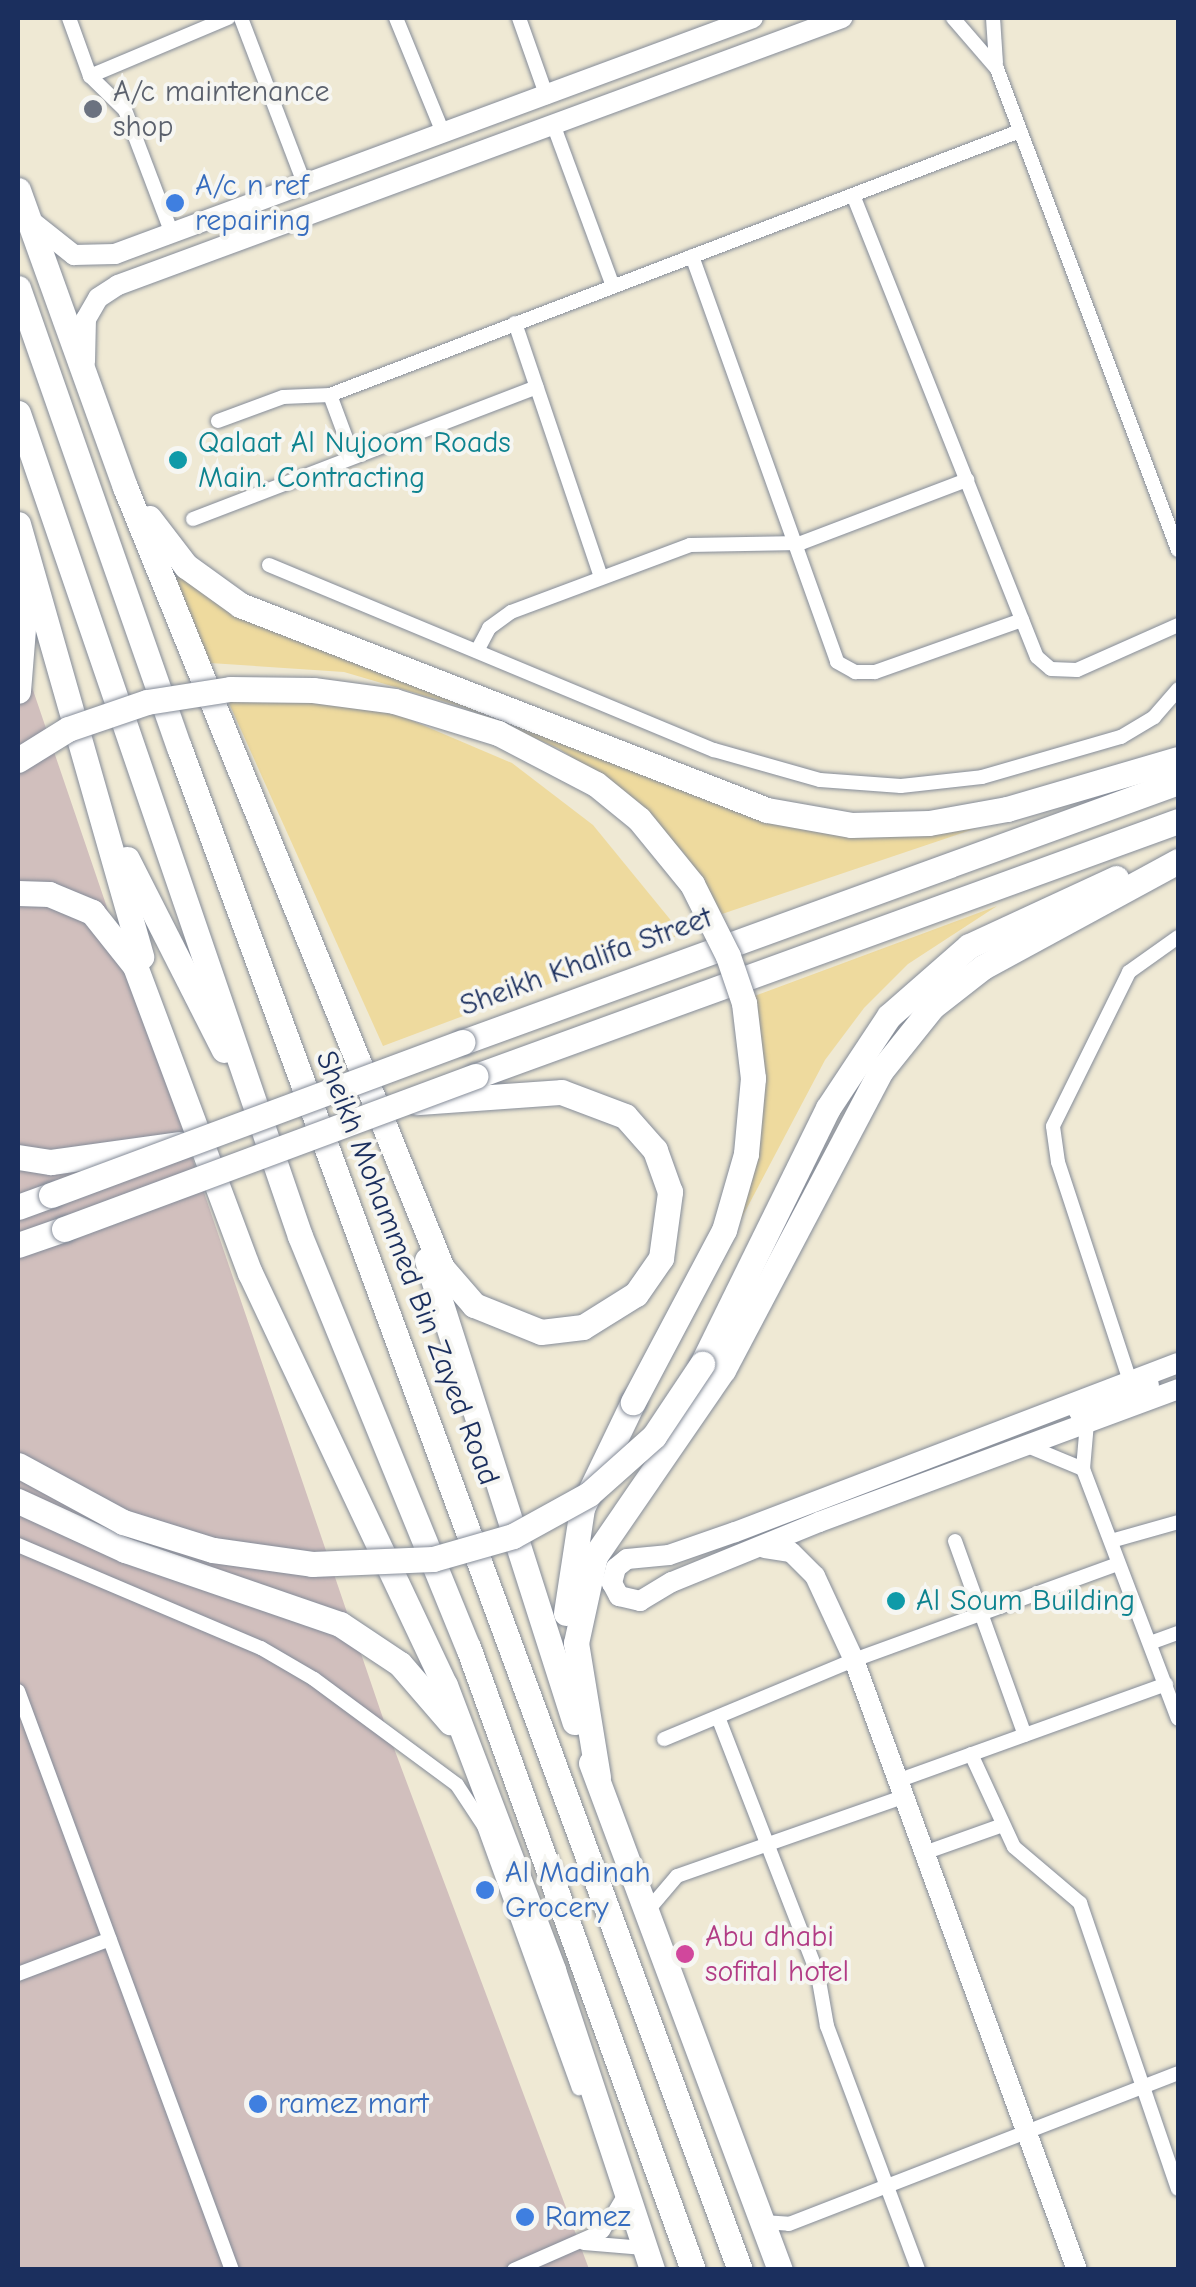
<!DOCTYPE html>
<style>
body{margin:0}
#map{position:relative;width:1196px;height:2287px;overflow:hidden;background:#efe9d4;font-family:"Comic Neue",sans-serif}
div>[style]{position:absolute}
.industrial>*{inset:0;background:#d1bfbd}
.sand>*{inset:0;background:#eeda9e}
.roads{filter:drop-shadow(0 0 2px #858c99) drop-shadow(0 0 2px #858c99)}
.street>*{height:14px;margin:-7px;padding:0 7px;transform-origin:7px;border-radius:7px;background:#fff}
.secondary>*{height:20px;margin:-10px;padding:0 10px;transform-origin:10px;border-radius:10px;background:#fff}
.highway>*{height:25px;margin:-12.5px;padding:0 12.5px;transform-origin:12.5px;border-radius:12.5px;background:#fff}
.bridges{filter:drop-shadow(0 0 2px #858c99) drop-shadow(0 0 2px #858c99)}
.highway-bridge>*{height:25px;margin:-12.5px;padding:0 12.5px;transform-origin:12.5px;border-radius:12.5px;background:#fff}
.dots>*{width:28px;height:28px;translate:-50% -50%;box-sizing:border-box;border:5px solid #f6f6f2;border-radius:50%}
span{translate:-50% -50%;white-space:nowrap;text-align:center;line-height:1.15;-webkit-text-stroke:8px #f6f6f2;paint-order:stroke}
.worship-label{font-size:30px;color:#5b616d}
.left{translate:0 -50%;text-align:left}
.shop-label{font-size:30px;color:#366cbe}
.culture-label{font-size:30px;color:#0d838f}
.street-label{font-size:30px;color:#1b2f5e}
.hotel-label{font-size:30px;color:#b23c85}
.frame{position:absolute;inset:0;border:20px solid #1b2f5e;pointer-events:none}
</style>
<div id="map">
<div class="industrial">
<div style="clip-path:polygon(18px 646px,386px 1727px,589px 2269px,18px 2269px)"></div>
</div>
<div class="sand">
<div style="clip-path:polygon(166px 563px,203px 593px,689px 791px,929px 832px,977px 828px,722px 914px,684px 853px,626px 793px,558px 748px,463px 707px,344px 672px,210px 663px)"></div>
<div style="clip-path:polygon(228px 701px,320px 701px,399px 715px,512px 763px,593px 825px,682px 934px,383px 1046px)"></div>
<div style="clip-path:polygon(997px 906px,908px 964px,864px 1008px,825px 1060px,737px 1227px,749px 998px)"></div>
</div>
<div class="roads">
<div class="street">
<div style="left:69px;top:18px;width:62px;rotate:70.1deg"></div>
<div style="left:90px;top:76px;width:49px;rotate:44.2deg"></div>
<div style="left:125px;top:110px;width:133px;rotate:69.2deg"></div>
<div style="left:241px;top:18px;width:180px;rotate:69.1deg"></div>
<div style="left:396px;top:18px;width:126px;rotate:67.7deg"></div>
<div style="left:519px;top:18px;width:84px;rotate:70.5deg"></div>
<div style="left:953px;top:18px;width:67px;rotate:49.2deg"></div>
<div style="left:997px;top:69px;width:514px;rotate:69.38deg"></div>
<div style="left:993px;top:18px;width:45px;rotate:86.2deg"></div>
<div style="left:90px;top:76px;width:150px;rotate:-22.8deg"></div>
<div style="left:553px;top:124px;width:173px;rotate:69.7deg"></div>
<div style="left:853px;top:195px;width:497px;rotate:68.3deg"></div>
<div style="left:1037px;top:657px;width:18px;rotate:41deg"></div>
<div style="left:1051px;top:669px;width:26px;rotate:2deg"></div>
<div style="left:1077px;top:670px;width:111px;rotate:-24deg"></div>
<div style="left:692px;top:256px;width:431px;rotate:70.3deg"></div>
<div style="left:837px;top:662px;width:21px;rotate:29deg"></div>
<div style="left:855px;top:672px;width:20px"></div>
<div style="left:875px;top:672px;width:156px;rotate:-19.5deg"></div>
<div style="left:515px;top:323px;width:268px;rotate:71.3deg"></div>
<div style="left:330px;top:395px;width:66px;rotate:69.6deg"></div>
<div style="left:218px;top:421px;width:69px;rotate:-20.3deg"></div>
<div style="left:283px;top:397px;width:47px;rotate:-2.4deg"></div>
<div style="left:330px;top:395px;width:739px;rotate:-20.94deg"></div>
<div style="left:193px;top:519px;width:368px;rotate:-21deg"></div>
<div style="left:269px;top:565px;width:482px;rotate:22.6deg"></div>
<div style="left:714px;top:750px;width:110px;rotate:15.8deg"></div>
<div style="left:820px;top:780px;width:81px;rotate:4.2deg"></div>
<div style="left:901px;top:786px;width:81px;rotate:-6.3deg"></div>
<div style="left:982px;top:777px;width:145px;rotate:-16.1deg"></div>
<div style="left:1121px;top:737px;width:39px;rotate:-31deg"></div>
<div style="left:1154px;top:717px;width:37px;rotate:-49deg"></div>
<div style="left:477px;top:651px;width:26px;rotate:-62deg"></div>
<div style="left:489px;top:628px;width:27px;rotate:-36deg"></div>
<div style="left:511px;top:612px;width:191px;rotate:-20.5deg"></div>
<div style="left:690px;top:545px;width:111px;rotate:-1deg"></div>
<div style="left:801px;top:543px;width:178px;rotate:-20.8deg"></div>
<div style="left:1129px;top:1378px;width:227px;rotate:-108.2deg"></div>
<div style="left:1058px;top:1162px;width:36px;rotate:-98deg"></div>
<div style="left:1053px;top:1126px;width:172px;rotate:-63.7deg"></div>
<div style="left:1129px;top:972px;width:60px;rotate:-35.5deg"></div>
<div style="left:1087px;top:1423px;width:46px;rotate:95deg"></div>
<div style="left:1083px;top:1469px;width:267px;rotate:69.2deg"></div>
<div style="left:1025px;top:1445px;width:63px;rotate:22.5deg"></div>
<div style="left:955px;top:1541px;width:206px;rotate:70.2deg"></div>
<div style="left:1111px;top:1541px;width:70px;rotate:-15.8deg"></div>
<div style="left:18px;top:1545px;width:264px;rotate:23deg"></div>
<div style="left:261px;top:1648px;width:61px;rotate:30.3deg"></div>
<div style="left:314px;top:1679px;width:178px;rotate:36.5deg"></div>
<div style="left:457px;top:1785px;width:49px;rotate:56.6deg"></div>
<div style="left:484px;top:1826px;width:279px;rotate:70.1deg"></div>
<div style="left:1150px;top:1643px;width:30px;rotate:-20deg"></div>
<div style="left:18px;top:1691px;width:617px;rotate:69.72deg"></div>
<div style="left:718px;top:1717px;width:277px;rotate:68.8deg"></div>
<div style="left:818px;top:1975px;width:52px;rotate:80deg"></div>
<div style="left:827px;top:2026px;width:260px;rotate:69.5deg"></div>
<div style="left:664px;top:1739px;width:206px;rotate:-22.6deg"></div>
<div style="left:854px;top:1660px;width:278px;rotate:-20deg"></div>
<div style="left:971px;top:1754px;width:102px;rotate:65.2deg"></div>
<div style="left:1014px;top:1847px;width:87px;rotate:40.3deg"></div>
<div style="left:1080px;top:1903px;width:302px;rotate:71.1deg"></div>
<div style="left:897px;top:1781px;width:286px;rotate:-19.8deg"></div>
<div style="left:924px;top:1853px;width:84px;rotate:-19.5deg"></div>
<div style="left:649px;top:1909px;width:43px;rotate:-49.7deg"></div>
<div style="left:677px;top:1876px;width:238px;rotate:-19.3deg"></div>
<div style="left:18px;top:1974px;width:98px;rotate:-20.8deg"></div>
<div style="left:763px;top:2222px;width:26px;rotate:4deg"></div>
<div style="left:789px;top:2224px;width:417px;rotate:-21.2deg"></div>
<div style="left:584px;top:2243px;width:60px;rotate:4.8deg"></div>
<div style="left:514px;top:2270px;width:97px;rotate:-23.7deg"></div>
<div style="left:603px;top:2231px;width:41px;rotate:-59deg"></div>
</div>
<div class="secondary">
<div style="left:35px;top:224px;width:50px;rotate:38.5deg"></div>
<div style="left:74px;top:255px;width:41px;rotate:-1.4deg"></div>
<div style="left:115px;top:254px;width:680px;rotate:-20.3deg"></div>
<div style="left:85px;top:362px;width:43px;rotate:-88.7deg"></div>
<div style="left:86px;top:319px;width:24px;rotate:-60deg"></div>
<div style="left:98px;top:298px;width:24px;rotate:-33deg"></div>
<div style="left:118px;top:285px;width:772px;rotate:-20.24deg"></div>
<div style="left:1178px;top:1363px;width:474px;rotate:159.1deg"></div>
<div style="left:735px;top:1532px;width:70px;rotate:160.8deg"></div>
<div style="left:669px;top:1555px;width:42px;rotate:174.6deg"></div>
<div style="left:627px;top:1559px;width:14px;rotate:141deg"></div>
<div style="left:616px;top:1568px;width:16px;rotate:105deg"></div>
<div style="left:612px;top:1583px;width:15px;rotate:62deg"></div>
<div style="left:619px;top:1596px;width:22px;rotate:13deg"></div>
<div style="left:640px;top:1601px;width:37px;rotate:-31deg"></div>
<div style="left:672px;top:1582px;width:159px;rotate:-22.2deg"></div>
<div style="left:819px;top:1522px;width:383px;rotate:-20.3deg"></div>
<div style="left:1079px;top:1412px;width:75px;rotate:-21.1deg"></div>
<div style="left:765px;top:1548px;width:26px;rotate:9deg"></div>
<div style="left:791px;top:1552px;width:34px;rotate:45deg"></div>
<div style="left:815px;top:1576px;width:93px;rotate:65.1deg"></div>
<div style="left:854px;top:1660px;width:649px;rotate:69.92deg"></div>
</div>
<div class="highway">
<div style="left:18px;top:190px;width:316px;rotate:70.2deg"></div>
<div style="left:125px;top:487px;width:843px;rotate:67.91deg"></div>
<div style="left:442px;top:1268px;width:49px;rotate:49.1deg"></div>
<div style="left:474px;top:1305px;width:72px;rotate:21.9deg"></div>
<div style="left:541px;top:1332px;width:42px;rotate:-6.8deg"></div>
<div style="left:583px;top:1327px;width:62px;rotate:-31.9deg"></div>
<div style="left:636px;top:1294px;width:44px;rotate:-55.2deg"></div>
<div style="left:661px;top:1258px;width:67px;rotate:-82.2deg"></div>
<div style="left:670px;top:1192px;width:45px;rotate:-109.7deg"></div>
<div style="left:655px;top:1150px;width:45px;rotate:-131.4deg"></div>
<div style="left:625px;top:1116px;width:68px;rotate:-159.4deg"></div>
<div style="left:561px;top:1092px;width:144px;rotate:176deg"></div>
<div style="left:18px;top:288px;width:486px;rotate:70.7deg"></div>
<div style="left:179px;top:747px;width:1623px;rotate:69.78deg"></div>
<div style="left:18px;top:413px;width:870px;rotate:71.09deg"></div>
<div style="left:300px;top:1236px;width:444px;rotate:67.8deg"></div>
<div style="left:468px;top:1647px;width:662px;rotate:70.14deg"></div>
<div style="left:149px;top:518px;width:61px;rotate:52.4deg"></div>
<div style="left:186px;top:566px;width:67px;rotate:35.8deg"></div>
<div style="left:240px;top:605px;width:565px;rotate:21.26deg"></div>
<div style="left:767px;top:810px;width:85px;rotate:10.1deg"></div>
<div style="left:851px;top:825px;width:78px;rotate:-1.5deg"></div>
<div style="left:929px;top:823px;width:79px;rotate:-10.2deg"></div>
<div style="left:1007px;top:809px;width:178px;rotate:-16.3deg"></div>
<div style="left:18px;top:524px;width:450px;rotate:74.1deg"></div>
<div style="left:18px;top:691px;width:111px;rotate:-85.4deg"></div>
<div style="left:127px;top:859px;width:214px;rotate:63.1deg"></div>
<div style="left:18px;top:893px;width:31px;rotate:2deg"></div>
<div style="left:49px;top:894px;width:47px;rotate:22.7deg"></div>
<div style="left:92px;top:912px;width:69px;rotate:51.5deg"></div>
<div style="left:135px;top:966px;width:328px;rotate:69.5deg"></div>
<div style="left:250px;top:1273px;width:456px;rotate:64.7deg"></div>
<div style="left:445px;top:1685px;width:305px;rotate:69.2deg"></div>
<div style="left:553px;top:1970px;width:316px;rotate:71.7deg"></div>
<div style="left:463px;top:1042px;width:761px;rotate:-19.98deg"></div>
<div style="left:476px;top:1076px;width:747px;rotate:-19.96deg"></div>
<div style="left:18px;top:1157px;width:33px;rotate:9deg"></div>
<div style="left:51px;top:1162px;width:129px;rotate:-8deg"></div>
<div style="left:18px;top:1207px;width:35px;rotate:-20deg"></div>
<div style="left:18px;top:1245px;width:49px;rotate:-19.2deg"></div>
<div style="left:427px;top:1260px;width:485px;rotate:72.3deg"></div>
<div style="left:702px;top:1364px;width:285px;rotate:-63.8deg"></div>
<div style="left:828px;top:1108px;width:110px;rotate:-56.5deg"></div>
<div style="left:889px;top:1016px;width:106px;rotate:-41.2deg"></div>
<div style="left:969px;top:946px;width:162px;rotate:-24.8deg"></div>
<div style="left:18px;top:1501px;width:118px;rotate:24.6deg"></div>
<div style="left:125px;top:1550px;width:227px;rotate:19deg"></div>
<div style="left:340px;top:1624px;width:72px;rotate:33.7deg"></div>
<div style="left:400px;top:1664px;width:77px;rotate:49.2deg"></div>
<div style="left:566px;top:1613px;width:106px;rotate:-81.3deg"></div>
<div style="left:582px;top:1508px;width:118px;rotate:-64.3deg"></div>
<div style="left:591px;top:1763px;width:541px;rotate:69.56deg"></div>
<div style="left:598px;top:1777px;width:136px;rotate:-99.3deg"></div>
<div style="left:576px;top:1643px;width:89px;rotate:-77.7deg"></div>
<div style="left:595px;top:1556px;width:226px;rotate:-55.5deg"></div>
<div style="left:723px;top:1370px;width:337px;rotate:-62.2deg"></div>
<div style="left:880px;top:1072px;width:83px;rotate:-51.3deg"></div>
<div style="left:932px;top:1007px;width:65px;rotate:-38.1deg"></div>
<div style="left:983px;top:967px;width:222px;rotate:-28.5deg"></div>
</div>
</div>
<div class="bridges">
<div class="highway-bridge">
<div style="left:18px;top:760px;width:59px;rotate:-31.8deg"></div>
<div style="left:68px;top:729px;width:83px;rotate:-18.9deg"></div>
<div style="left:147px;top:702px;width:84px;rotate:-8.9deg"></div>
<div style="left:230px;top:689px;width:83px;rotate:0.7deg"></div>
<div style="left:313px;top:690px;width:82px;rotate:7.7deg"></div>
<div style="left:394px;top:701px;width:109px;rotate:17.1deg"></div>
<div style="left:498px;top:733px;width:110px;rotate:27.5deg"></div>
<div style="left:596px;top:784px;width:55px;rotate:39.1deg"></div>
<div style="left:639px;top:819px;width:84px;rotate:50.8deg"></div>
<div style="left:692px;top:884px;width:80px;rotate:63.4deg"></div>
<div style="left:728px;top:956px;width:50px;rotate:71.2deg"></div>
<div style="left:744px;top:1003px;width:76px;rotate:83.2deg"></div>
<div style="left:753px;top:1078px;width:76px;rotate:95.3deg"></div>
<div style="left:746px;top:1154px;width:79px;rotate:106.1deg"></div>
<div style="left:724px;top:1230px;width:195px;rotate:117.9deg"></div>
<div style="left:51px;top:1195px;width:439px;rotate:-20.4deg"></div>
<div style="left:64px;top:1229px;width:439px;rotate:-20.4deg"></div>
<div style="left:18px;top:1465px;width:119px;rotate:28.5deg"></div>
<div style="left:123px;top:1522px;width:94px;rotate:17.3deg"></div>
<div style="left:213px;top:1550px;width:100px;rotate:8deg"></div>
<div style="left:312px;top:1564px;width:121px;rotate:-2.4deg"></div>
<div style="left:433px;top:1559px;width:83px;rotate:-16deg"></div>
<div style="left:513px;top:1536px;width:87px;rotate:-28.9deg"></div>
<div style="left:589px;top:1494px;width:87px;rotate:-41.7deg"></div>
<div style="left:654px;top:1436px;width:87px;rotate:-56.3deg"></div>
</div>
</div>
<div class="dots">
<div style="left:93px;top:109px;background:#6b7280"></div>
<div style="left:175px;top:203px;background:#3f7fe0"></div>
<div style="left:178px;top:460px;background:#0f9aa8"></div>
<div style="left:896px;top:1601px;background:#0f9aa8"></div>
<div style="left:485px;top:1890px;background:#3f7fe0"></div>
<div style="left:685px;top:1954px;background:#d1479c"></div>
<div style="left:258px;top:2104px;background:#3f7fe0"></div>
<div style="left:525px;top:2217px;background:#3f7fe0"></div>
</div>
<div class="worship-label">
<span class="left" style="left:113px;top:109px">A/c maintenance<br>shop</span>
</div>
<div class="shop-label">
<span class="left" style="left:195px;top:203px">A/c n ref<br>repairing</span>
<span class="left" style="left:505px;top:1890px">Al Madinah<br>Grocery</span>
<span class="left" style="left:278px;top:2104px">ramez mart</span>
<span class="left" style="left:545px;top:2217px">Ramez</span>
</div>
<div class="culture-label">
<span class="left" style="left:198px;top:460px">Qalaat Al Nujoom Roads<br>Main. Contracting</span>
<span class="left" style="left:916px;top:1601px">Al Soum Building</span>
</div>
<div class="street-label">
<span style="left:586px;top:962px;rotate:-20deg">Sheikh Khalifa Street</span>
<span style="left:407px;top:1268px;rotate:69deg">Sheikh Mohammed Bin Zayed Road</span>
</div>
<div class="hotel-label">
<span class="left" style="left:705px;top:1954px">Abu dhabi<br>sofital hotel</span>
</div>
<div class="frame"></div>
</div>
